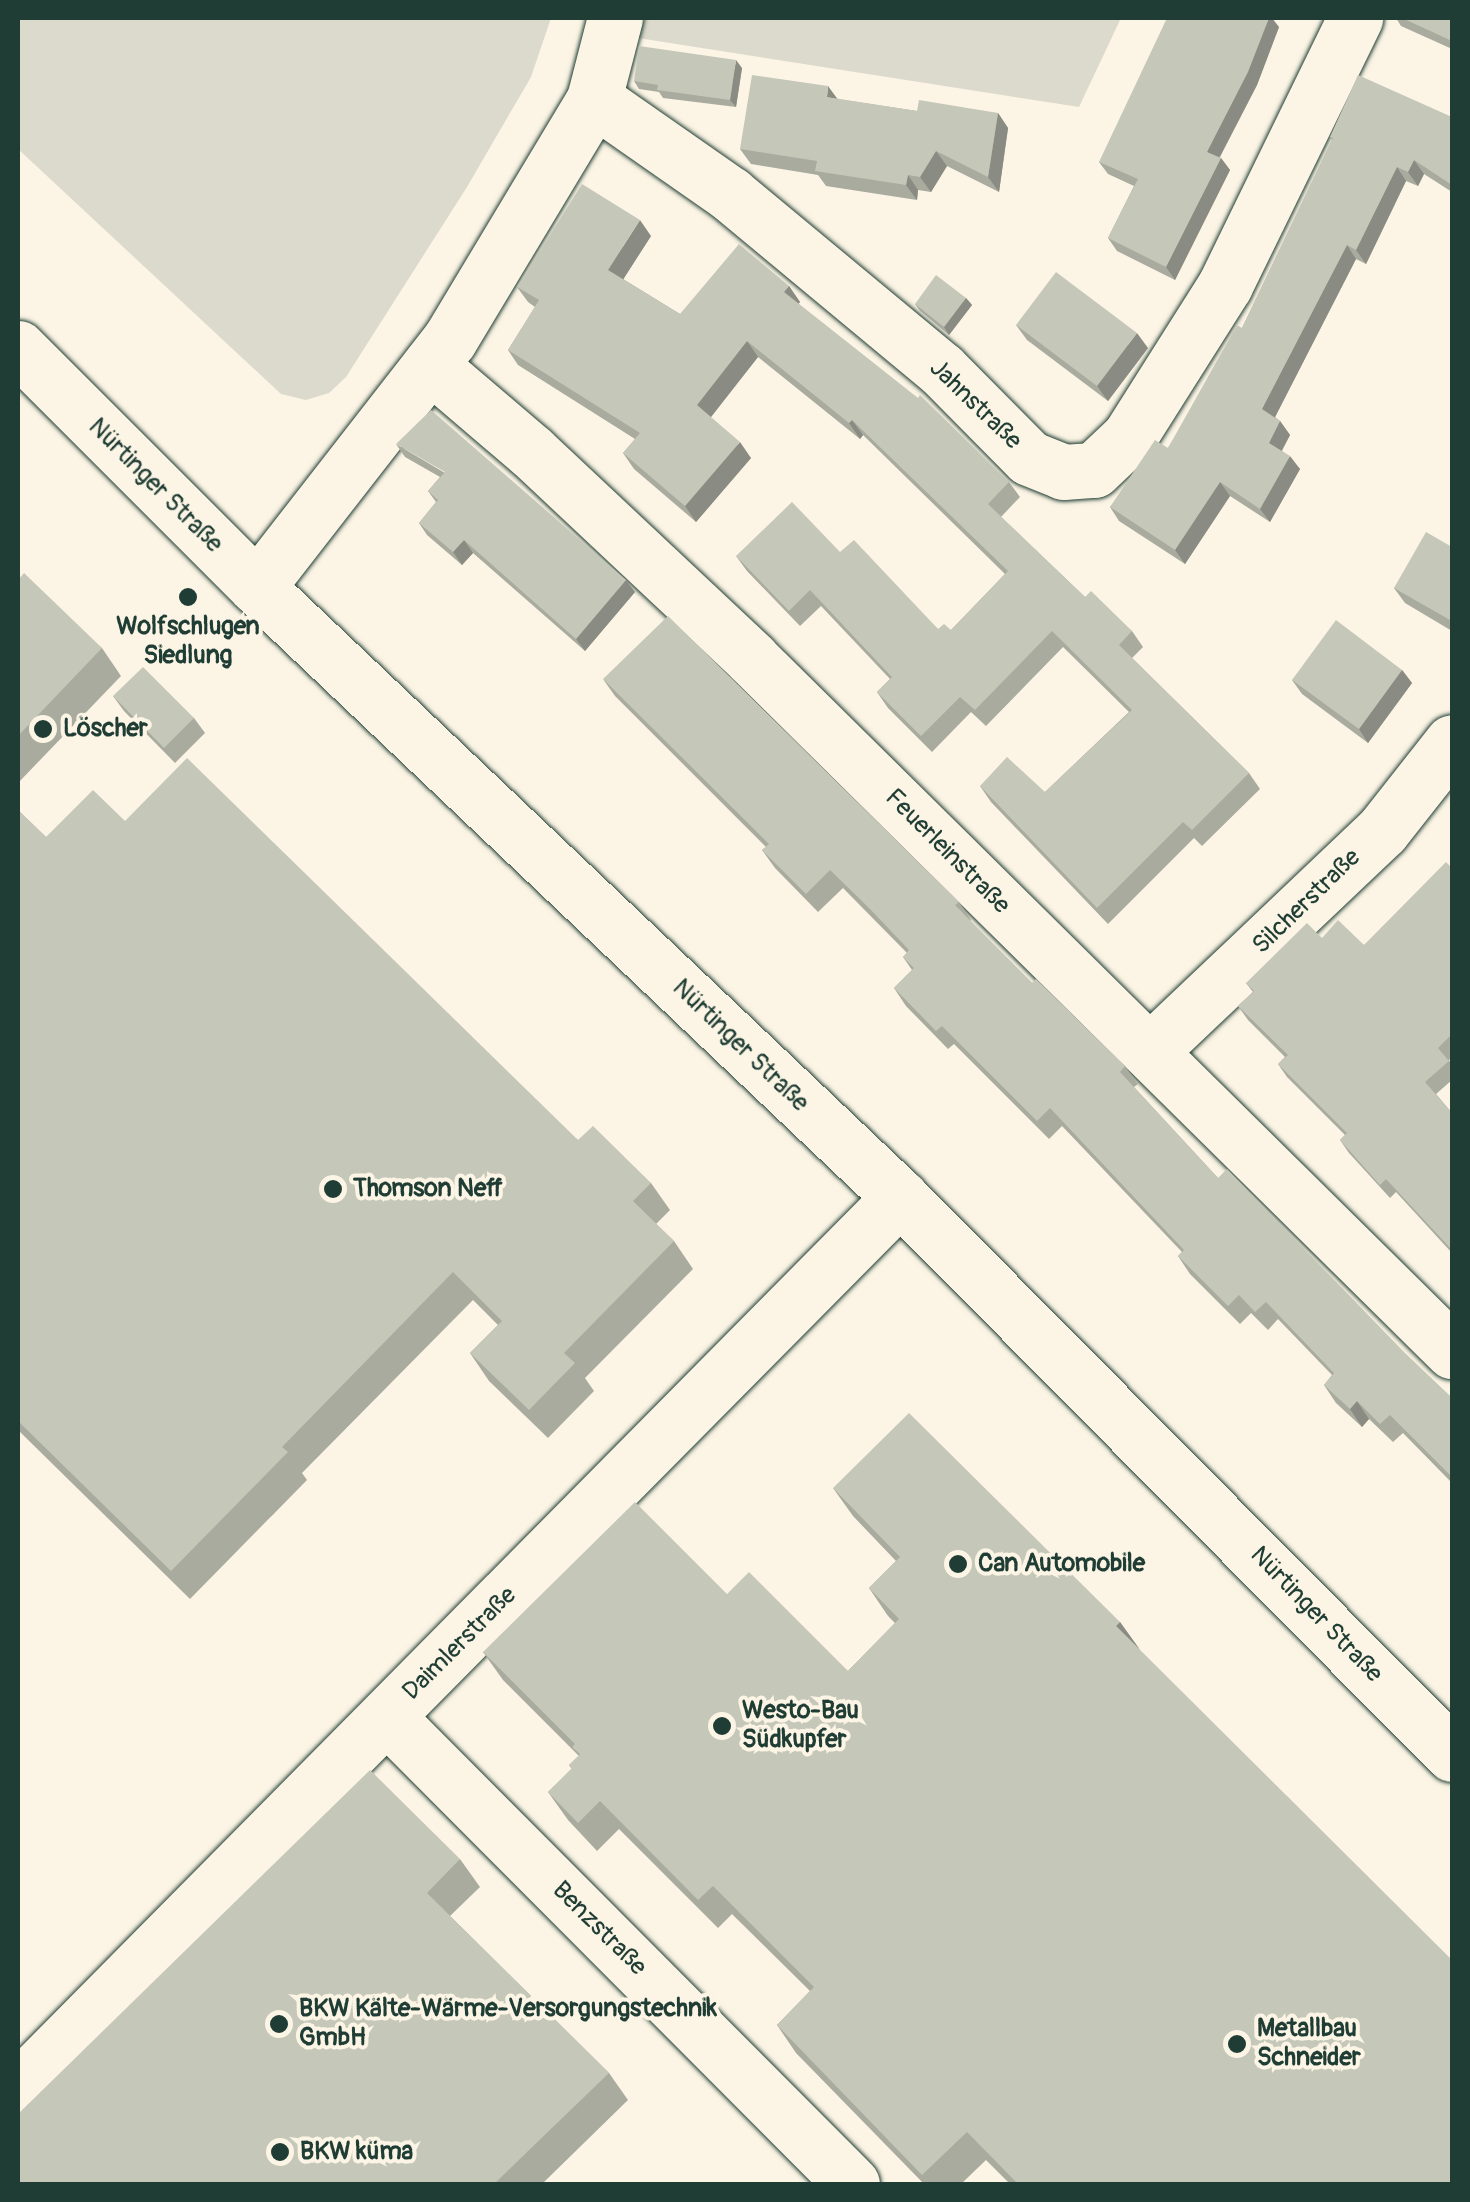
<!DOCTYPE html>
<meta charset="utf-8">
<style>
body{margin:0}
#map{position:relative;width:1470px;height:2202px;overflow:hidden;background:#fcf5e5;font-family:Pangolin,sans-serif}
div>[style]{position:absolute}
.green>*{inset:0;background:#dcdacc}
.roads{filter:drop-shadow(0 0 2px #1f3d34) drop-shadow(0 0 2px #1f3d34)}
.minor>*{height:55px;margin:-27.5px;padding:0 27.5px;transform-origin:27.5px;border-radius:27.5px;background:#fcf5e5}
.major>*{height:55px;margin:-27.5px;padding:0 27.5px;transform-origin:27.5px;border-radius:27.5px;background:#fcf5e5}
.wall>*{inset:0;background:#a9ab9f}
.shaded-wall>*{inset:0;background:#8a8b82}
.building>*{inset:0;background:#c5c7b9}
.dots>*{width:28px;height:28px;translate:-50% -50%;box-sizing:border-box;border:5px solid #fcf5e5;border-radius:50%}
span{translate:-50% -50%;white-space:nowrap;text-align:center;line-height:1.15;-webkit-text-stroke:8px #fcf5e5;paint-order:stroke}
.street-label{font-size:25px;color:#1f3d34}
.poi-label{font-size:25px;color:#1f3d34;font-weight:700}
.left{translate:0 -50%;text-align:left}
.frame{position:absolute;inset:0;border:20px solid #1f3d34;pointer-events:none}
</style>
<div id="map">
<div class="green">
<div style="clip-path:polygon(18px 18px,551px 18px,531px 77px,467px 187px,346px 377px,329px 393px,306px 400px,281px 394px,18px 149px)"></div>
<div style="clip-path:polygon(644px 18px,1121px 18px,1079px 107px,638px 38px)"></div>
</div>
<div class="roads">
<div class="minor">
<div style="left:594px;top:99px;width:166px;rotate:34.9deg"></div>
<div style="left:730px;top:194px;width:274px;rotate:39.7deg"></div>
<div style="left:941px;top:369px;width:125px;rotate:45.3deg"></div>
<div style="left:1029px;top:458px;width:37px;rotate:22deg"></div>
<div style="left:1063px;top:472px;width:31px;rotate:-4deg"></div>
<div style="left:1094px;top:470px;width:48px;rotate:-43.3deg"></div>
<div style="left:1129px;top:437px;width:180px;rotate:-57.7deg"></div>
<div style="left:1225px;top:285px;width:297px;rotate:-64deg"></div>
<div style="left:430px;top:365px;width:134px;rotate:40.5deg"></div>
<div style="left:532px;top:452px;width:301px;rotate:43.2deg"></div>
<div style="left:751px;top:658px;width:986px;rotate:44.67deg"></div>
<div style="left:257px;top:587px;width:314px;rotate:-52.1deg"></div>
<div style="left:450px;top:339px;width:280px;rotate:-59deg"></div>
<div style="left:594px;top:99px;width:84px;rotate:-75.5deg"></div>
<div style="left:1150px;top:1051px;width:320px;rotate:-43.5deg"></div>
<div style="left:1382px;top:831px;width:113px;rotate:-51.8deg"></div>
<div style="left:387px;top:1717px;width:659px;rotate:45.12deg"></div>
<div style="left:18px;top:2088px;width:1254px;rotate:-45.29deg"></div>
</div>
<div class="major">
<div style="left:18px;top:348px;width:338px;rotate:45deg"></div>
<div style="left:257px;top:587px;width:886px;rotate:43.49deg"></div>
<div style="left:900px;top:1197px;width:784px;rotate:45.26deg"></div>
</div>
</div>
<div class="wall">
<div style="clip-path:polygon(1396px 18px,1452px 18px,1452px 49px,1401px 26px)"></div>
<div style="clip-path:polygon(1279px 27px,1257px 85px,1220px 157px,1230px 170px,1175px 280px,1117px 251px,1108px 238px,1134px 186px,1108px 174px,1099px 162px)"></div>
<div style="clip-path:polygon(742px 68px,736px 107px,663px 98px,659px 92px,639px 89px,634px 81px)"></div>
<div style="clip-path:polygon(837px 99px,917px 111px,998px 113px,1008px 128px,999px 192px,947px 166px,931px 192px,918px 190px,917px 200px,826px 186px,818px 175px,751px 164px,740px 149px)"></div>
<div style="clip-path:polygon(1452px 117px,1452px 192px,1424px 174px,1418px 186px,1406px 181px,1366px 264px,1356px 259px,1275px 417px,1280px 421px,1290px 435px,1282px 451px,1300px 469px,1270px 522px,1230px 496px,1185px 564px,1119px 521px,1110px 507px,1168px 448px,1242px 328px,1332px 140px,1330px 137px)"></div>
<div style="clip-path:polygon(651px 236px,623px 279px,680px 314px,789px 286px,800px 302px,798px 304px,1009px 482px,1020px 497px,1001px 517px,1085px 597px,1132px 631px,1143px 647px,1132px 658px,1249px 773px,1260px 789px,1202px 846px,1194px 838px,1108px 924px,991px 802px,980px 786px,1045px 792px,1129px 712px,1063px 647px,986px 726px,971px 712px,932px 752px,888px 708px,877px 692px,890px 679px,821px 606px,800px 626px,747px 571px,736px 556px,840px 552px,938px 629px,951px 630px,1005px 574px,863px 435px,860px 439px,758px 357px,710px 417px,751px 458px,696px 522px,634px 469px,623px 453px,635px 439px,518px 365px,508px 350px,535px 307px,528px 302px,517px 287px)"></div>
<div style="clip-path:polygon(966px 298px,972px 305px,949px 335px,920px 311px,915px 304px)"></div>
<div style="clip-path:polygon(1016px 325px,1148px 348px,1108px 401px,1027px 340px)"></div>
<div style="clip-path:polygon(396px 444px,626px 580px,635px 592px,585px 651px,473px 553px,462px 565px,427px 535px,419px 523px,436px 502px,428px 491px,440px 477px,405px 457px)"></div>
<div style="clip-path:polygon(1452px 547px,1452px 631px,1405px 603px,1394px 588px)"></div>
<div style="clip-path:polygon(18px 580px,102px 648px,121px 676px,18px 783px)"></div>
<div style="clip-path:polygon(1402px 670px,1412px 683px,1368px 743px,1302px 694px,1292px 680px)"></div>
<div style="clip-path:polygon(603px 679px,959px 902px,971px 920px,970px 921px,1032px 983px,1125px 1066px,1138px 1084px,1134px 1087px,1218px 1178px,1452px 1398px,1452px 1483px,1403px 1433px,1393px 1442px,1369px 1419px,1362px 1427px,1336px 1403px,1324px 1385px,1332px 1375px,1278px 1319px,1268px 1330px,1251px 1313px,1240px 1324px,1190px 1274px,1178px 1256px,1182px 1252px,1062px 1126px,1049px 1139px,954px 1044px,948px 1049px,906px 1006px,894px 988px,912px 970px,903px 957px,907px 953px,843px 888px,818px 912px,775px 868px,762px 850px,766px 847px,615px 696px)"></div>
<div style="clip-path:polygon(113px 696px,194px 718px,205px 733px,175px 763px,124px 711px)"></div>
<div style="clip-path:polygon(18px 810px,46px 837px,125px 821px,578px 1140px,651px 1183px,670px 1210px,656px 1224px,674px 1241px,693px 1269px,585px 1378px,594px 1391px,548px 1438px,489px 1381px,470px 1353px,498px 1325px,473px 1300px,302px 1473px,307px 1480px,190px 1599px,18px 1430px)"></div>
<div style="clip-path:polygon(1452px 868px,1452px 1057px,1449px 1060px,1452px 1066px,1452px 1080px,1436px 1094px,1452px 1113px,1452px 1253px,1396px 1192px,1390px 1198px,1349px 1153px,1340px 1140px,1345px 1135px,1287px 1077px,1278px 1064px,1285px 1057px,1248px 1020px,1238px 1006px,1253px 992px,1246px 983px,1322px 938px,1364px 945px)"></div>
<div style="clip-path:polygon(833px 1488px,1120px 1622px,1138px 1647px,1452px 2184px,1010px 2184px,986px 2160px,961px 2184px,924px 2184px,796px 2053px,777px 2025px,810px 1991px,732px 1914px,718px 1928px,619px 1829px,597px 1851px,568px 1820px,548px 1792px,572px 1769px,569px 1765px,579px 1756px,503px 1680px,483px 1652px,727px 1594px,848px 1671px,895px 1623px,888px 1616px,869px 1588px,896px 1561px,853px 1516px)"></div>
<div style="clip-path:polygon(460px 1859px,480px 1887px,450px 1916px,609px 2073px,628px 2100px,542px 2184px,18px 2184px)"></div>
</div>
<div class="shaded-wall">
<div style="clip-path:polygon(1269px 18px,1272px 18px,1279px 27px,1257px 85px,1216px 164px,1207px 152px)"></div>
<div style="clip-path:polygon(736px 60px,742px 68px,736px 107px,730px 100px)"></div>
<div style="clip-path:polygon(828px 86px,839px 101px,827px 97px)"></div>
<div style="clip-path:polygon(998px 113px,1008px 128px,999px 192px,988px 177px)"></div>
<div style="clip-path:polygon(936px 151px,947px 166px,931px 192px,920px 177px)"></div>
<div style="clip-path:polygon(1221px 158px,1230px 170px,1175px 280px,1166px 267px)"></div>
<div style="clip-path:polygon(1414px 160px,1424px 174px,1418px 186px,1408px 172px)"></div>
<div style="clip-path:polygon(1397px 167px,1406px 181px,1366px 264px,1356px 250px)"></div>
<div style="clip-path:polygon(908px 175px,918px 190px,917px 200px,906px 185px)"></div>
<div style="clip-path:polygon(640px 220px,651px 236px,619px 286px,608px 270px)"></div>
<div style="clip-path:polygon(1347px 245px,1356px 259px,1272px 423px,1262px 409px)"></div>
<div style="clip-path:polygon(789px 286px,800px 302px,795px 308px,784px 292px)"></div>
<div style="clip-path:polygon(966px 298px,972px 305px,949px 335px,944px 327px)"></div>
<div style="clip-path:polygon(1137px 333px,1148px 348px,1108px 401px,1097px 386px)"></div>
<div style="clip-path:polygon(747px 341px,758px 357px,708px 421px,697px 405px)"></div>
<div style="clip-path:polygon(852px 420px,863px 435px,860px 439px,849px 423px)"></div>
<div style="clip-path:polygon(1280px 421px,1290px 435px,1278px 457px,1269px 443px)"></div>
<div style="clip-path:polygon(740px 442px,751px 458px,696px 522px,685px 506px)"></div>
<div style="clip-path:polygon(1290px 456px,1300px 469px,1270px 522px,1260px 509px)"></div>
<div style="clip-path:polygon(1220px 482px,1230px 496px,1185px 564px,1175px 550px)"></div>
<div style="clip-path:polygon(464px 540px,473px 553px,462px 565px,453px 552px)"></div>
<div style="clip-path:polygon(626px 580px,635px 592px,585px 651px,576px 639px)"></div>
<div style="clip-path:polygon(1402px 670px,1412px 683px,1368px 743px,1359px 729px)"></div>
<div style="clip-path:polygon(1357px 1401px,1369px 1419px,1362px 1427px,1350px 1409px)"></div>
<div style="clip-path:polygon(1120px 1622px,1140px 1650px,1116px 1626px)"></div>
</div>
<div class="building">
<div style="clip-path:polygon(1167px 18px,1269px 18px,1248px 72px,1207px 152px,1221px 158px,1166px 267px,1108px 238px,1138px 179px,1099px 162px)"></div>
<div style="clip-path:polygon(1402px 18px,1452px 18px,1452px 41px)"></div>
<div style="clip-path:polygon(639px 46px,736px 60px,730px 100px,657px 90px,658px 85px,634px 81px)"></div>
<div style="clip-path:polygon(752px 75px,828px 86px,827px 97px,917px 111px,919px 100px,998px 113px,988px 177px,936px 151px,920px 177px,908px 175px,906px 185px,815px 171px,817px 161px,740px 149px)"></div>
<div style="clip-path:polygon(1358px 75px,1452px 117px,1452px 185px,1414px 160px,1408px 172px,1397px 167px,1356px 250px,1347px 245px,1262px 409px,1280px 421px,1269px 443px,1290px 456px,1260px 509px,1220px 482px,1175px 550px,1110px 507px,1155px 440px,1168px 448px,1237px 325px,1242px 328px,1333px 138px,1330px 137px)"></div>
<div style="clip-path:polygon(582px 184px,640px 220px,608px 270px,680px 314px,739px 244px,789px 286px,784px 292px,918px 398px,920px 395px,1009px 482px,988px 504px,1085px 597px,1091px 591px,1132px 631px,1119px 645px,1249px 773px,1192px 830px,1183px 822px,1097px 908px,980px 786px,1007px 757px,1045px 792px,1132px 710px,1052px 631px,975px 710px,960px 697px,921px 736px,877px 692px,892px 677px,810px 590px,789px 611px,736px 556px,792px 502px,840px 552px,854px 540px,938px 629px,944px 624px,951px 630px,1008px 571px,852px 420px,849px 423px,747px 341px,697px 405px,740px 442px,685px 506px,623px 453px,640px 433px,508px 350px,539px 300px,517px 287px)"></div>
<div style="clip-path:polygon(1056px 272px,1137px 333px,1097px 386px,1016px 325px)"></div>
<div style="clip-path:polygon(936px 275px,966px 298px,944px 327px,915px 304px)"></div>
<div style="clip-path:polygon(431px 410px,626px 580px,576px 639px,464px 540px,453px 552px,419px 523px,438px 500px,428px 491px,445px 472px,396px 444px)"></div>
<div style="clip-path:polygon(1426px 532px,1452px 547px,1452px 615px,1450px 620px,1394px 588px)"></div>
<div style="clip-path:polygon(24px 573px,102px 648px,18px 736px,18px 580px)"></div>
<div style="clip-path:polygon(668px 616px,959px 902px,955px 905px,1032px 983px,1036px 979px,1125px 1066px,1120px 1072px,1218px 1178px,1227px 1169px,1405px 1353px,1452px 1398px,1452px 1477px,1390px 1415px,1380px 1424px,1357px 1401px,1350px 1409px,1324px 1385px,1334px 1373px,1266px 1302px,1255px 1312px,1239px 1295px,1228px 1306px,1178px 1256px,1184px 1250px,1050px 1108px,1037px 1121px,942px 1026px,936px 1031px,894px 988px,914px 968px,903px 957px,909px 950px,871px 910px,830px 870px,806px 894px,762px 850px,769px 844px,603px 679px)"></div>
<div style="clip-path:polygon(1336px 620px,1402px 670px,1359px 729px,1292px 680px)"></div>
<div style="clip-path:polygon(143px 667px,194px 718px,164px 748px,113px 696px)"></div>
<div style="clip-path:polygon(187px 758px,578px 1140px,593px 1126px,651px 1183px,633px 1201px,674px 1241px,564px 1353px,575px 1363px,529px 1410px,470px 1353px,502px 1321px,453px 1272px,282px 1447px,288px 1452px,171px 1571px,18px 1421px,18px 810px,46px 837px,93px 790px,125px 821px)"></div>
<div style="clip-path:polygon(1446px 862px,1452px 868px,1452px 1034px,1438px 1048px,1449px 1061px,1425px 1082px,1452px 1113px,1452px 1250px,1386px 1179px,1380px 1185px,1340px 1140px,1347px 1133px,1278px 1064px,1288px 1055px,1238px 1006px,1254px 991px,1246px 983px,1307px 923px,1322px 938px,1338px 920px,1364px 945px)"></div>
<div style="clip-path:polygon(909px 1413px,1120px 1622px,1116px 1626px,1452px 1960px,1452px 2184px,1018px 2184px,967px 2132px,922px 2175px,777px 2025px,814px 1987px,713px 1886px,698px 1900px,600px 1801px,578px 1823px,548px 1792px,572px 1768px,569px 1765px,580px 1754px,572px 1747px,575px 1744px,483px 1652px,635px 1502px,727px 1594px,749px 1572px,848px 1671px,899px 1619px,869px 1588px,900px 1557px,833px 1488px)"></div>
<div style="clip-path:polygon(370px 1770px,460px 1859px,427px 1893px,609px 2073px,494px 2184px,18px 2184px,18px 2114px)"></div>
</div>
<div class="dots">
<div style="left:188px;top:597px;background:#1f3d34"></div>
<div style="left:43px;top:729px;background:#1f3d34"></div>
<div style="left:333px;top:1189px;background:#1f3d34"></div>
<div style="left:958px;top:1564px;background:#1f3d34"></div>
<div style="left:722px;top:1726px;background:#1f3d34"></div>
<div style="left:279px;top:2024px;background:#1f3d34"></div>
<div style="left:1237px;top:2044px;background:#1f3d34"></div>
<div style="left:280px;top:2152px;background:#1f3d34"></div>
</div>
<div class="street-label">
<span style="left:975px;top:405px;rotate:44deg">Jahnstraße</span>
<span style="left:155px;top:486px;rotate:45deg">Nürtinger Straße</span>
<span style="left:947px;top:852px;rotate:45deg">Feuerleinstraße</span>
<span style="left:1307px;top:902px;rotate:-44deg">Silcherstraße</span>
<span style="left:740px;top:1046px;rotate:44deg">Nürtinger Straße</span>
<span style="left:1316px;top:1615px;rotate:46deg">Nürtinger Straße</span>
<span style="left:460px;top:1644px;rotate:-45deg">Daimlerstraße</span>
<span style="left:599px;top:1929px;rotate:45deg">Benzstraße</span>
</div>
<div class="poi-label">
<span style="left:188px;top:642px">Wolfschlugen<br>Siedlung</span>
<span class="left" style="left:63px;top:729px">Löscher</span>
<span class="left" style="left:353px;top:1189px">Thomson Neff</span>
<span class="left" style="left:978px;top:1564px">Can Automobile</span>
<span class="left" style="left:742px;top:1726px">Westo-Bau<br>Südkupfer</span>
<span class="left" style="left:299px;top:2024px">BKW Kälte-Wärme-Versorgungstechnik<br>GmbH</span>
<span class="left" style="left:1257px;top:2044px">Metallbau<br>Schneider</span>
<span class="left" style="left:300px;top:2152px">BKW küma</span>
</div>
<div class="frame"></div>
</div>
